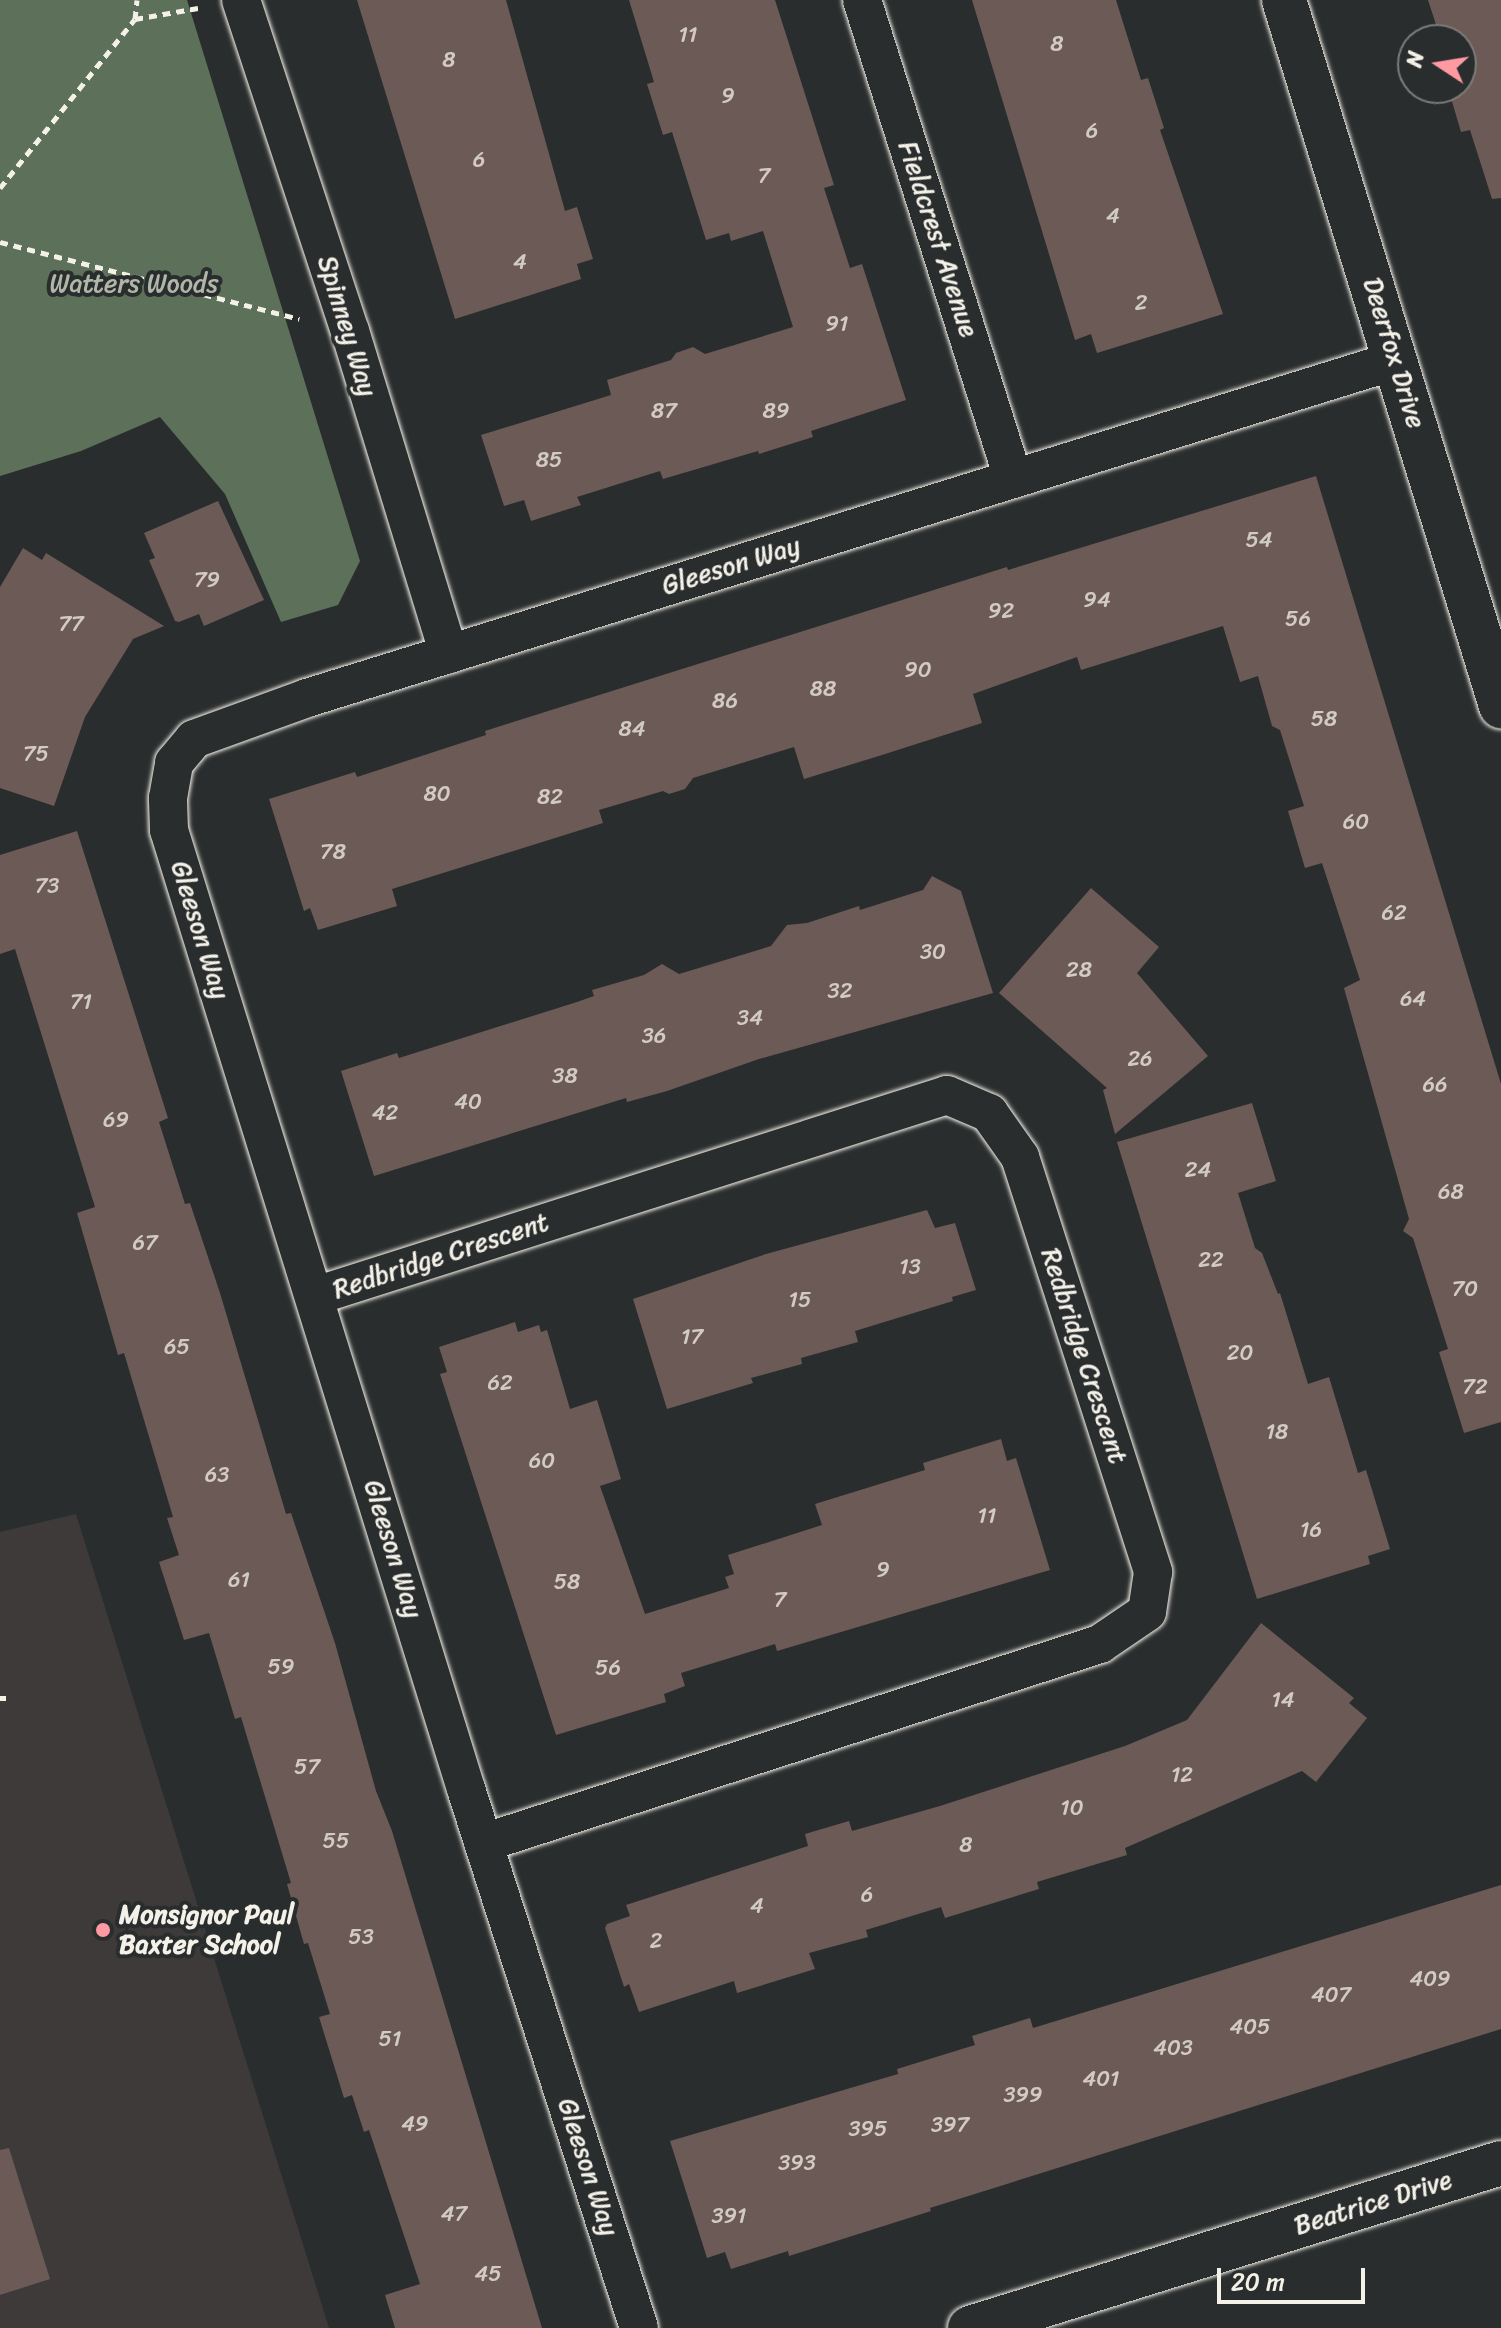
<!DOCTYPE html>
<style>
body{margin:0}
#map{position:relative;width:1501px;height:2328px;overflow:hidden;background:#2a2d2e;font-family:Sriracha,sans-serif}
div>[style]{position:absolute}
.built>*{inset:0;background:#3e3a3a}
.green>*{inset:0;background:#5c705a}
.building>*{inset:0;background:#6c5a56}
.path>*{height:5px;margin-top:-2.5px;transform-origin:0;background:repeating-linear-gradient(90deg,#f4f1e8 0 8px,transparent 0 14px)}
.roads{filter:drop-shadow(0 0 2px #f4f1e8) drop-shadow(0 0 2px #f4f1e8)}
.street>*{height:38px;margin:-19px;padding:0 19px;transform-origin:19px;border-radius:19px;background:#2a2d2e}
.secondary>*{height:44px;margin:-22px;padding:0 22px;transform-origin:22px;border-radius:22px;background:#2a2d2e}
.dots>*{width:22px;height:22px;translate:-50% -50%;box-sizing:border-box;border:4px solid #2a2d2e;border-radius:50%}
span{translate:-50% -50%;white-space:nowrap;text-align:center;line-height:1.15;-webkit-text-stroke:8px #2a2d2e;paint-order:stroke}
.number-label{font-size:22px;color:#d2cbc4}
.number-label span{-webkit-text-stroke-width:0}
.street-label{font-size:26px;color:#f4f1e8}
.park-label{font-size:26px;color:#b0b7a8}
.poi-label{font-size:26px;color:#f4f1e8;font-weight:700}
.left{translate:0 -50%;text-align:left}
.north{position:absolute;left:1397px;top:24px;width:80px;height:80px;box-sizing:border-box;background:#2a2d2e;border:2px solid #7b7b78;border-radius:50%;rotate:282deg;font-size:22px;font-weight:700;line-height:32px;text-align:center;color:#f4f1e8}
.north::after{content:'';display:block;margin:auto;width:28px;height:36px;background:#ff9aa2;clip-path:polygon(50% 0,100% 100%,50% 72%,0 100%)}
.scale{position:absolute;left:1217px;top:2268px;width:148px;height:36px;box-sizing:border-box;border:4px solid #f4f1e8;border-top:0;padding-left:10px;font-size:24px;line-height:28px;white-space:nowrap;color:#f4f1e8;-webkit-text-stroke:6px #2a2d2e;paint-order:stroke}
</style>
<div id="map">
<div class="built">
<div style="clip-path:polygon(76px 1514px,329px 2328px,0 2328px,0 1532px)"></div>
</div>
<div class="green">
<div style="clip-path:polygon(0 0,187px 0,360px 561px,338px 605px,281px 622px,225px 494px,160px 417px,81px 451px,0 476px)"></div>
</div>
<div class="building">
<div style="clip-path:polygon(357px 0,506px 0,565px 211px,577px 207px,593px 259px,577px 264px,581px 279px,455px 319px)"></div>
<div style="clip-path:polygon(629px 0,775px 0,834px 185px,824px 188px,850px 268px,862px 264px,906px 400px,811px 431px,813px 437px,759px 454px,758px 451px,663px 479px,660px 471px,577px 497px,581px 505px,531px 521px,524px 500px,504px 506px,481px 435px,611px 395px,607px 380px,671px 360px,676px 353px,693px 347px,705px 354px,793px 327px,763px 231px,731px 241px,729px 233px,706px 240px,672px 132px,663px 135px,647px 84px,654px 82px)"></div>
<div style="clip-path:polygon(972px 0,1116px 0,1141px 80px,1148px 78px,1164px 128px,1160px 130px,1223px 314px,1097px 353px,1091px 334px,1075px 340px)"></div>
<div style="clip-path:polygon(1428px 0,1501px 0,1501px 198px,1492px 199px,1470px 130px,1461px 132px,1448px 88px,1461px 88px,1461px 40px,1441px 40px)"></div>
<div style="clip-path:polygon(1316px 476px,1501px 1084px,1501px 1422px,1464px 1433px,1439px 1352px,1448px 1349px,1413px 1238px,1403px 1231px,1409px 1219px,1344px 988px,1360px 980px,1322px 863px,1305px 868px,1288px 811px,1304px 806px,1280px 730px,1272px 726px,1258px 676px,1240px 682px,1223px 626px,1081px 670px,1077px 657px,973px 694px,982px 723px,882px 755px,804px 779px,794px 747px,693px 778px,685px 789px,669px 794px,663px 791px,599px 810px,603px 823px,392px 889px,397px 906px,318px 930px,310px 908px,304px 911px,269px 799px,355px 772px,357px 777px,486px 735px,485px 731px,510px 723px,1007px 567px,1008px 570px)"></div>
<div style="clip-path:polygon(218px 501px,264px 600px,204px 626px,199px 614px,179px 622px,175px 621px,149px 560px,155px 558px,144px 533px)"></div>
<div style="clip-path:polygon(23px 548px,42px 560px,46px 553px,164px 626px,133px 639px,85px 717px,54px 806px,0 788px,0 587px)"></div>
<div style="clip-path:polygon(77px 831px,168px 1118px,159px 1122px,185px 1204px,190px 1203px,220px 1293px,286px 1514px,291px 1513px,335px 1643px,376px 1791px,392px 1831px,542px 2328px,395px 2328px,385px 2295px,420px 2284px,369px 2130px,364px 2132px,352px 2095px,344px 2098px,319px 2017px,330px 2014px,308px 1943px,304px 1944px,287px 1884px,291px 1883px,241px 1717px,235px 1719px,209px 1633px,184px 1640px,159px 1562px,179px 1555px,167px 1518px,173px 1517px,124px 1353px,118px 1355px,77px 1213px,95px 1207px,15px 949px,0 954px,0 855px)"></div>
<div style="clip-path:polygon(932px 876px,961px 891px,993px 993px,759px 1059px,667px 1091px,627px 1102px,626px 1098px,374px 1176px,341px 1071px,397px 1053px,399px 1058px,577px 1002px,594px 996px,592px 990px,644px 975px,662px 964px,679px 974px,771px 946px,787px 925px,807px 923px,859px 906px,860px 910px,923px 890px)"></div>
<div style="clip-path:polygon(1091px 888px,1159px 947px,1137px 973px,1208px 1056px,1115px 1134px,1103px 1090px,1107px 1088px,999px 993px)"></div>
<div style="clip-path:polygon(1252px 1103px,1276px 1181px,1238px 1193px,1255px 1248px,1262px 1253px,1278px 1294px,1280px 1293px,1308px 1384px,1329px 1377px,1358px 1473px,1366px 1470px,1390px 1549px,1368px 1556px,1370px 1564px,1257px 1599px,1117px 1142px)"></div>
<div style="clip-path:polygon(927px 1210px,935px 1228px,955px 1223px,976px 1290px,952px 1297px,953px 1301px,855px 1331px,858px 1342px,801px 1358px,802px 1364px,751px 1378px,753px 1383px,667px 1409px,633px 1299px,766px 1254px)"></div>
<div style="clip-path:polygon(515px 1322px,518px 1332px,539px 1325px,541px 1332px,547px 1330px,570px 1409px,597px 1400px,621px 1479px,600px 1486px,645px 1614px,729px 1588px,725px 1577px,734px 1574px,728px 1555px,822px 1525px,815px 1504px,925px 1470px,923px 1463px,1001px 1439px,1007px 1461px,1016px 1458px,1050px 1570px,777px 1651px,775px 1644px,681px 1673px,685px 1686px,664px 1694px,666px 1702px,556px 1735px,440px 1374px,447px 1372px,439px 1347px)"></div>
<div style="clip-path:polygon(1261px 1623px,1354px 1698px,1349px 1703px,1367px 1718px,1316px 1782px,1302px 1771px,1125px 1848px,1127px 1855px,1037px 1882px,1039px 1889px,945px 1918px,941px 1907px,866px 1930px,868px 1937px,809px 1953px,815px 1969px,737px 1993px,734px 1981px,639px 2012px,629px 1984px,624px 1987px,605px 1928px,607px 1924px,630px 1916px,626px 1905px,808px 1846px,805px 1834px,849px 1821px,852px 1831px,940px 1806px,1125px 1746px,1187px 1720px)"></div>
<div style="clip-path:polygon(1501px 1885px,1501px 2029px,930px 2208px,931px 2211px,789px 2256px,788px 2251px,731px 2269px,725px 2252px,707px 2258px,670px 2141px,898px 2074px,897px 2069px,975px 2045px,972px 2036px,1030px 2018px,1033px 2028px)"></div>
<div style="clip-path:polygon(9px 2148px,50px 2279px,0 2295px,0 2150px)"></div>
</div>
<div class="path">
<div style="left:135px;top:19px;width:64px;rotate:-9.9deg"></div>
<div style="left:0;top:188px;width:216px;rotate:-51.4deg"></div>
<div style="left:135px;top:19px;width:19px;rotate:-84deg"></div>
<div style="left:0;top:242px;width:309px;rotate:14.4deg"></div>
<div style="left:0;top:1698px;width:6px"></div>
</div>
<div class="roads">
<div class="street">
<div style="left:241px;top:0;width:348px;rotate:71.8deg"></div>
<div style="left:350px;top:331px;width:338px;rotate:73deg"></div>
<div style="left:862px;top:0;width:501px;rotate:72.47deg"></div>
<div style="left:315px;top:1296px;width:663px;rotate:-17.64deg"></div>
<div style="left:947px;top:1095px;width:46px;rotate:23.2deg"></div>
<div style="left:989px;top:1113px;width:54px;rotate:54.8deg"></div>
<div style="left:1020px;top:1157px;width:436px;rotate:72.2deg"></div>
<div style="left:1153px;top:1572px;width:40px;rotate:98.5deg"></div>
<div style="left:1147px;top:1612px;width:57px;rotate:145.8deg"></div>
<div style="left:1100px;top:1644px;width:648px;rotate:162.12deg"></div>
<div style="left:639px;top:2328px;width:566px;rotate:-107.79deg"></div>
<div style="left:466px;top:1789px;width:1004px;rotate:-107.21deg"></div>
<div style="left:169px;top:830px;width:32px;rotate:-92deg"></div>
<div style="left:168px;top:798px;width:36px;rotate:-80deg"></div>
<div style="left:174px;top:763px;width:31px;rotate:-50deg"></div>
<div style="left:194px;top:739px;width:120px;rotate:-19.9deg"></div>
<div style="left:307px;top:698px;width:1141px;rotate:-17.23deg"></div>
</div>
<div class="secondary">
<div style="left:1284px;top:0;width:739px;rotate:72.91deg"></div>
<div style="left:970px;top:2328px;width:556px;rotate:-17.26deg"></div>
</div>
</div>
<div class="dots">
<div style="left:103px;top:1930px;background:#ff9aa2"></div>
</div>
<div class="number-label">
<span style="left:688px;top:35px">11</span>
<span style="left:1057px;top:44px">8</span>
<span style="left:449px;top:60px">8</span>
<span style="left:728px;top:96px">9</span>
<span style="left:1092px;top:131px">6</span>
<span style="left:479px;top:160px">6</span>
<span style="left:764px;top:176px">7</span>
<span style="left:1113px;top:216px">4</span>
<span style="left:520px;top:262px">4</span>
<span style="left:1141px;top:303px">2</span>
<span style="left:837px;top:324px">91</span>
<span style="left:664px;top:411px">87</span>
<span style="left:776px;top:411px">89</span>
<span style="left:549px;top:460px">85</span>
<span style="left:1259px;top:540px">54</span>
<span style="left:207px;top:580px">79</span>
<span style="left:1097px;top:600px">94</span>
<span style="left:1001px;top:611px">92</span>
<span style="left:1298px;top:619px">56</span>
<span style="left:71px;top:624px">77</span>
<span style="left:918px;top:670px">90</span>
<span style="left:823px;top:689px">88</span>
<span style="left:725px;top:701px">86</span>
<span style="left:1324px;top:719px">58</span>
<span style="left:632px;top:729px">84</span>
<span style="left:36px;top:754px">75</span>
<span style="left:437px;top:794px">80</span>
<span style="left:550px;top:797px">82</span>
<span style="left:1356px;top:822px">60</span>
<span style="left:333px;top:852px">78</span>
<span style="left:47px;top:886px">73</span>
<span style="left:1394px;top:913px">62</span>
<span style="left:933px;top:952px">30</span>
<span style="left:1079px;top:970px">28</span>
<span style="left:840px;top:991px">32</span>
<span style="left:1413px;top:999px">64</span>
<span style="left:81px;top:1002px">71</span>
<span style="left:750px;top:1018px">34</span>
<span style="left:654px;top:1036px">36</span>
<span style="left:1140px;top:1059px">26</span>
<span style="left:565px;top:1076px">38</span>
<span style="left:1435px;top:1085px">66</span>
<span style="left:468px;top:1102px">40</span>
<span style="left:385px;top:1113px">42</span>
<span style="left:116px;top:1120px">69</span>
<span style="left:1198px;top:1170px">24</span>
<span style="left:1451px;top:1192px">68</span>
<span style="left:145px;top:1243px">67</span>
<span style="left:1211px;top:1260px">22</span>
<span style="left:910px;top:1267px">13</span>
<span style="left:1465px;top:1289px">70</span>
<span style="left:800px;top:1300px">15</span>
<span style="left:692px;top:1337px">17</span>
<span style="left:177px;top:1347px">65</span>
<span style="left:1240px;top:1353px">20</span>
<span style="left:500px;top:1383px">62</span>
<span style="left:1475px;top:1387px">72</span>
<span style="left:1277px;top:1432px">18</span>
<span style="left:542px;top:1461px">60</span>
<span style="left:217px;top:1475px">63</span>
<span style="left:987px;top:1516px">11</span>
<span style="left:1311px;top:1530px">16</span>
<span style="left:883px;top:1570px">9</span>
<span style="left:239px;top:1580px">61</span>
<span style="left:567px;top:1582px">58</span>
<span style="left:780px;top:1600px">7</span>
<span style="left:281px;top:1667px">59</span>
<span style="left:608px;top:1668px">56</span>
<span style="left:1283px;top:1700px">14</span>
<span style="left:307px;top:1767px">57</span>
<span style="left:1182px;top:1775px">12</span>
<span style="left:1072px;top:1808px">10</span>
<span style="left:336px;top:1841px">55</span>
<span style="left:966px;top:1845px">8</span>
<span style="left:867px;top:1895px">6</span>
<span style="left:757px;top:1906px">4</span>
<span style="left:361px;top:1937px">53</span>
<span style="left:656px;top:1941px">2</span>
<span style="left:1430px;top:1979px">409</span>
<span style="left:1331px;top:1995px">407</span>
<span style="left:1250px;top:2027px">405</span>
<span style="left:390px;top:2039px">51</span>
<span style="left:1173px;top:2048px">403</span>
<span style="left:1101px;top:2079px">401</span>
<span style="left:1023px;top:2095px">399</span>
<span style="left:415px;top:2124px">49</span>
<span style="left:950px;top:2125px">397</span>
<span style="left:868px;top:2129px">395</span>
<span style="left:797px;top:2163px">393</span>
<span style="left:454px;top:2214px">47</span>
<span style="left:729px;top:2216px">391</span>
<span style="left:488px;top:2274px">45</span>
</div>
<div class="street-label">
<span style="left:938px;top:239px;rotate:72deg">Fieldcrest Avenue</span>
<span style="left:347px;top:326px;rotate:73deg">Spinney Way</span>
<span style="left:1394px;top:353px;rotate:73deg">Deerfox Drive</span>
<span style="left:731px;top:566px;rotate:-17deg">Gleeson Way</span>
<span style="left:200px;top:930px;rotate:73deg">Gleeson Way</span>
<span style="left:441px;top:1256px;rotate:-18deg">Redbridge Crescent</span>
<span style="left:1084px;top:1356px;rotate:72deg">Redbridge Crescent</span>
<span style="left:393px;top:1549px;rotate:73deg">Gleeson Way</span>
<span style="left:588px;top:2167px;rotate:72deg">Gleeson Way</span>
<span style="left:1373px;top:2203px;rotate:-17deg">Beatrice Drive</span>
</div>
<div class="park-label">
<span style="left:134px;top:284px">Watters Woods</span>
</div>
<div class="poi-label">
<span class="left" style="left:119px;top:1930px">Monsignor Paul<br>Baxter School</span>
</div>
<div class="north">N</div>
<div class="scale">20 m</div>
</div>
